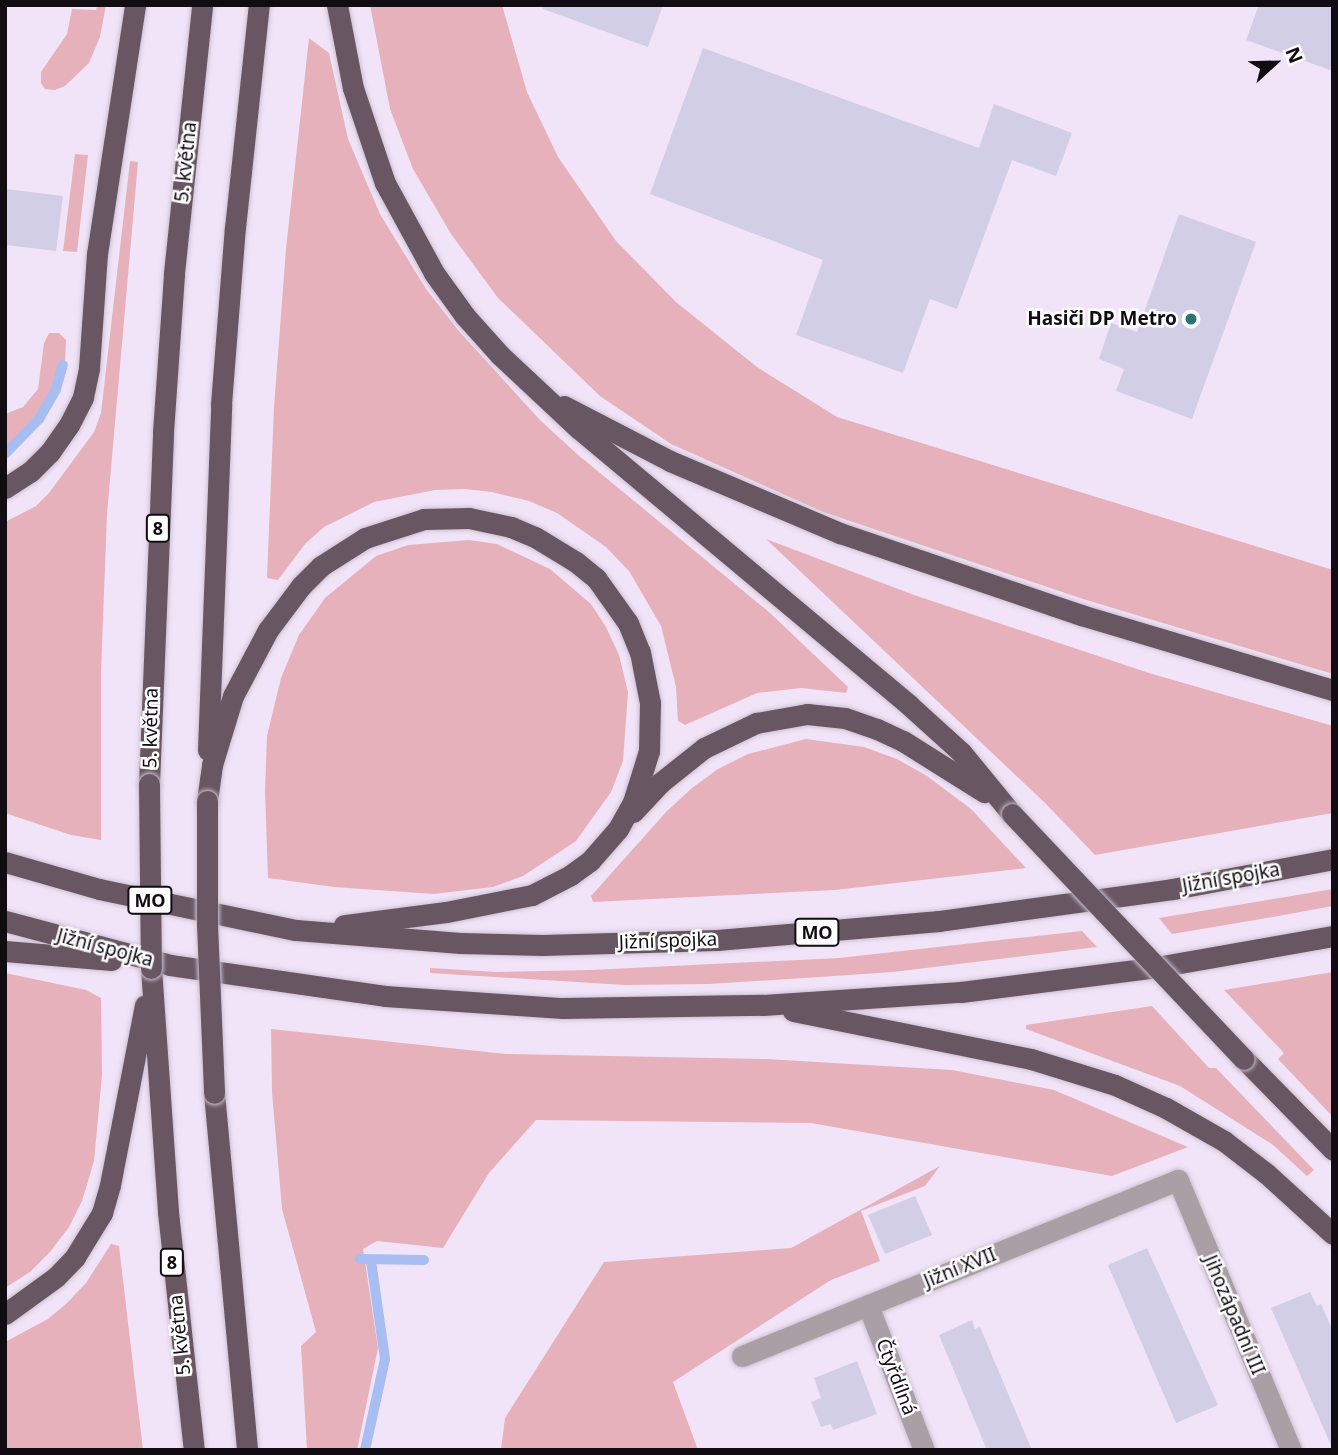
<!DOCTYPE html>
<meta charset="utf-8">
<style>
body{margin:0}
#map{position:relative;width:1338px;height:1455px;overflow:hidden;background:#f2e4f8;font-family:"Noto Sans",sans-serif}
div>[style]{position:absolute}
.green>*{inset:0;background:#e6b1bb}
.stream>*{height:10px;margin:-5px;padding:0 5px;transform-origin:5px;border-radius:5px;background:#a8bef3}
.building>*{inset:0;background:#d1cee5}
.roads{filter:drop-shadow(0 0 2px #cec1d3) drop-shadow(0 0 2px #cec1d3)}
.minor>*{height:21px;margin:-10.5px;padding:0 10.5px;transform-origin:10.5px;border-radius:10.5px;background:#a99fa5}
.trunk>*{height:21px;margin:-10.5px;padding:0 10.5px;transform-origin:10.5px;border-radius:10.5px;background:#685762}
.bridges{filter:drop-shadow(0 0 2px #cec1d3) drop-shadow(0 0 2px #cec1d3)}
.trunk-bridge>*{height:21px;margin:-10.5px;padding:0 10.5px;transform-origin:10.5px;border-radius:10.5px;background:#685762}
.dots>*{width:19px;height:19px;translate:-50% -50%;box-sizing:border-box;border:4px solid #fff;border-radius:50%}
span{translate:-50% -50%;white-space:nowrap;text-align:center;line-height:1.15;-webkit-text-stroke:5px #fff;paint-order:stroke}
.shield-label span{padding:2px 5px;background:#fff;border:2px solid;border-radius:5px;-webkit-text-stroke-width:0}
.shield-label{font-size:18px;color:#100c12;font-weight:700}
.street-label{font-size:19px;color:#100c12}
.poi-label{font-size:19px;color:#100c12;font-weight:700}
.right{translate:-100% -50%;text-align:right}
.frame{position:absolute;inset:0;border:7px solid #100c12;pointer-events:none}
.north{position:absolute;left:1240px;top:28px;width:70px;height:70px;-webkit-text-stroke:5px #fff;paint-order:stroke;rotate:68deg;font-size:19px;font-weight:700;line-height:28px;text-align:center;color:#100c12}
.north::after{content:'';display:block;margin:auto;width:24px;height:32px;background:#100c12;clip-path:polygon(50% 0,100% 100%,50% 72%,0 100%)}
</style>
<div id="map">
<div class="green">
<div style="clip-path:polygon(97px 5px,106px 5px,100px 37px,89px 63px,65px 86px,55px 90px,45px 89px,41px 83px,41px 72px,67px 34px,72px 9px,96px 10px)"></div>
<div style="clip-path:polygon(370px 5px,502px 5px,527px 92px,558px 157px,616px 241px,676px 302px,757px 367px,837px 417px,1333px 570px,1333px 674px,1086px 600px,823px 512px,671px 444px,600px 396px,498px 298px,451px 234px,413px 169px,390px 109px)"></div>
<div style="clip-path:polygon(309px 38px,329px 53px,348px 139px,380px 214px,426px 289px,458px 330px,540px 420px,577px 454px,769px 612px,848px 687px,846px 693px,801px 688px,757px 693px,685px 725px,678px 721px,676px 687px,661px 626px,629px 571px,606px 547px,557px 513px,529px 501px,492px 492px,465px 489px,435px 490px,374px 502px,324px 527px,305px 544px,278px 580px,267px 578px,274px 407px,286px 249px)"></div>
<div style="clip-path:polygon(75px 154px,88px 155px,77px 252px,63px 251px)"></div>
<div style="clip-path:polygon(130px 161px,138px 162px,107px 514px,101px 672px,101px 840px,71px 835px,5px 813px,5px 522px,36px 506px,49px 493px,94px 432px,101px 413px)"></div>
<div style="clip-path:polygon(49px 333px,59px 333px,66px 340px,65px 363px,60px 362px,52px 393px,36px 418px,5px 450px,5px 414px,23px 407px,38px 389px,44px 343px)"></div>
<div style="clip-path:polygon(766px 539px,914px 595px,1149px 673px,1333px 726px,1333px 813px,1095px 855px,1045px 803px)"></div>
<div style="clip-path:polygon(469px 540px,497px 544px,550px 569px,591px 604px,606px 627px,619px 655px,628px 692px,623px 761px,611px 792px,576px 841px,523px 876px,493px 887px,434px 894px,334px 887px,268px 878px,265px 791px,267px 736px,281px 678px,299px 635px,325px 598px,376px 556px,408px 545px)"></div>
<div style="clip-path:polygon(806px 739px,864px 747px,897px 759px,927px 776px,971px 809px,1026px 868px,835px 890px,593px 902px,591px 896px,667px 811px,692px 788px,718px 769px,748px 754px)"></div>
<div style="clip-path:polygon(1333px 889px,1333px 906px,1261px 919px,1172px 934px,1159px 918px)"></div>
<div style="clip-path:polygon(1082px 931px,1097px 947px,893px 972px,805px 978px,709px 984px,625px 985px,430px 973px,430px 968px,497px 972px,590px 970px,839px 958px)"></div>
<div style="clip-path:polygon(1333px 972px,1333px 1117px,1278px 1059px,1284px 1053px,1224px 990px)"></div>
<div style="clip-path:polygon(5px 973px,86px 990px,101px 998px,102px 1075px,94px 1161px,82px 1201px,69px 1227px,50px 1252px,30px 1272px,5px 1288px)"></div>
<div style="clip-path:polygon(1152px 1006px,1209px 1068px,1216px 1068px,1314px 1170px,1307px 1176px,1273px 1145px,1180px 1086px,1026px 1029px,1026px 1025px)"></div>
<div style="clip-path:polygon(271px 1029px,506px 1054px,766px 1059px,952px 1070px,1054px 1090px,1188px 1147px,1112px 1176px,811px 1123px,536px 1120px,489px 1173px,443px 1248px,377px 1241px,363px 1249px,378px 1348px,357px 1450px,307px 1450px,301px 1346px,316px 1332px,282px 1209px,272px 1092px)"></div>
<div style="clip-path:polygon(940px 1166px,925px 1186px,861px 1211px,880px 1261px,831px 1280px,673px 1382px,698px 1450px,501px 1450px,505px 1418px,604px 1262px,791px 1248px)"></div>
<div style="clip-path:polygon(111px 1244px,119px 1246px,143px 1450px,5px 1450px,5px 1342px,48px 1319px,66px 1304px,86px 1283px)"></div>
</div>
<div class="stream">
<div style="left:5px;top:454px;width:49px;rotate:-45.8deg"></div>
<div style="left:39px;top:419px;width:34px;rotate:-60deg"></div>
<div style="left:56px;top:389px;width:25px;rotate:-74deg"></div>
<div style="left:360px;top:1259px;width:64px;rotate:0.9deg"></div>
<div style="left:365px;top:1450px;width:93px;rotate:-77.6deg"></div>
<div style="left:385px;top:1359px;width:99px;rotate:-98.1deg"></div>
</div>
<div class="building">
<div style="clip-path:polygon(544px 5px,663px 5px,648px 47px,543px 9px)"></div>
<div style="clip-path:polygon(1259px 5px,1333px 5px,1333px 71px,1246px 40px)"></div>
<div style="clip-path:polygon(703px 48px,979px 148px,994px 104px,1072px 133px,1056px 176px,1012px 160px,957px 309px,930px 299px,903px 373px,796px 335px,823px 260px,650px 194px)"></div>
<div style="clip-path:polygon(5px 189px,63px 196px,56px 251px,5px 245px)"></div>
<div style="clip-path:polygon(1179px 214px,1256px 242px,1192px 419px,1116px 391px,1124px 369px,1099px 359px,1111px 323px,1137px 332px)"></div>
<div style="clip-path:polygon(915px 1196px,932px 1235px,885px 1254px,868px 1215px)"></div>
<div style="clip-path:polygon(1147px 1248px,1218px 1405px,1176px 1423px,1108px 1265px)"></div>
<div style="clip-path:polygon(1310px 1292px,1317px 1306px,1321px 1304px,1333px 1331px,1333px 1450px,1271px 1308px)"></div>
<div style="clip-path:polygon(972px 1320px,975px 1329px,980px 1327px,1032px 1450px,987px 1450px,939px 1335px)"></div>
<div style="clip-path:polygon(857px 1361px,877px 1414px,833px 1430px,831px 1424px,821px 1427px,811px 1402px,821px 1398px,814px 1378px)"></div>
</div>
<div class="roads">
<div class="minor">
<div style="left:868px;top:1305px;width:155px;rotate:68.9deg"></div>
<div style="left:742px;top:1356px;width:470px;rotate:-22deg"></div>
<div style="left:1178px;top:1180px;width:293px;rotate:67.3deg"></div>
</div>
<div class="trunk">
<div style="left:337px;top:5px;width:85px;rotate:79.1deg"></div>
<div style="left:353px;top:88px;width:100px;rotate:71.4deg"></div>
<div style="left:385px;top:183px;width:102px;rotate:61.4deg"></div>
<div style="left:434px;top:273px;width:53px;rotate:54.2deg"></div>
<div style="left:465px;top:316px;width:52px;rotate:48.1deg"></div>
<div style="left:500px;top:355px;width:107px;rotate:43.1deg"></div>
<div style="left:578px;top:428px;width:432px;rotate:39.9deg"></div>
<div style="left:909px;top:705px;width:70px;rotate:42.1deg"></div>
<div style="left:961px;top:752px;width:80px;rotate:50.6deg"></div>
<div style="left:564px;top:406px;width:119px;rotate:27.4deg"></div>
<div style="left:670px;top:461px;width:185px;rotate:23deg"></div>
<div style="left:840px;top:533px;width:255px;rotate:18.8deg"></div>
<div style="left:1081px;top:615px;width:263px;rotate:16.6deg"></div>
<div style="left:5px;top:488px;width:30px;rotate:-33deg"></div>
<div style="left:30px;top:472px;width:28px;rotate:-45deg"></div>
<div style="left:50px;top:452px;width:33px;rotate:-55deg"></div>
<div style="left:69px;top:425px;width:31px;rotate:-63deg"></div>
<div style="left:83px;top:397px;width:30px;rotate:-78deg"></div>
<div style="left:89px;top:368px;width:114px;rotate:-86deg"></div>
<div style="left:97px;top:254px;width:252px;rotate:-81.3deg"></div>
<div style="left:208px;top:750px;width:346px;rotate:-87.8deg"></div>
<div style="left:221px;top:404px;width:177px;rotate:-85.5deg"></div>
<div style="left:235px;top:228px;width:224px;rotate:-83.9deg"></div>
<div style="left:149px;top:784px;width:352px;rotate:-87.7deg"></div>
<div style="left:163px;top:432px;width:159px;rotate:-86deg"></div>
<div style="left:174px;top:273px;width:269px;rotate:-84deg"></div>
<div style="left:207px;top:801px;width:36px;rotate:-82deg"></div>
<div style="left:212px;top:765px;width:72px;rotate:-73.1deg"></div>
<div style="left:233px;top:696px;width:75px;rotate:-62.1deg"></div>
<div style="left:268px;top:630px;width:55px;rotate:-53.1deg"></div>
<div style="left:301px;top:586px;width:28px;rotate:-45deg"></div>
<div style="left:321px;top:566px;width:52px;rotate:-32.5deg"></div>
<div style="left:365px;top:538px;width:62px;rotate:-17.9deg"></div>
<div style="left:424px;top:519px;width:45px;rotate:-1.3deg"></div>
<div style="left:469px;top:518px;width:43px;rotate:12.1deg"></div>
<div style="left:511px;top:527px;width:26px;rotate:23deg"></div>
<div style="left:535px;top:537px;width:48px;rotate:31.4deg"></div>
<div style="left:576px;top:562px;width:26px;rotate:39deg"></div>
<div style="left:596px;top:578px;width:55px;rotate:54.6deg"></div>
<div style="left:628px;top:623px;width:31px;rotate:68deg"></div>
<div style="left:640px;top:652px;width:52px;rotate:78.9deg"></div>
<div style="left:650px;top:703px;width:48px;rotate:91.2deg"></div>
<div style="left:649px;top:751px;width:53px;rotate:107.4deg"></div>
<div style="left:633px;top:802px;width:31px;rotate:119deg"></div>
<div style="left:618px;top:829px;width:43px;rotate:131.2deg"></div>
<div style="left:590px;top:861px;width:24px;rotate:144deg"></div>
<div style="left:571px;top:875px;width:44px;rotate:152.9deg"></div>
<div style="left:532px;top:895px;width:88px;rotate:168.8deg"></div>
<div style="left:446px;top:912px;width:103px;rotate:172.7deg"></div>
<div style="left:633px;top:812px;width:40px;rotate:-47deg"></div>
<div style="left:660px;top:783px;width:56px;rotate:-38.5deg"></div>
<div style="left:704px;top:748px;width:58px;rotate:-25.7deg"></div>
<div style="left:756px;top:723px;width:52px;rotate:-10deg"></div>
<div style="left:807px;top:714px;width:38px;rotate:6deg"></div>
<div style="left:845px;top:718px;width:34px;rotate:19deg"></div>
<div style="left:877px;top:729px;width:29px;rotate:25deg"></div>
<div style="left:903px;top:741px;width:96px;rotate:32.2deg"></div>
<div style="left:5px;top:862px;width:98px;rotate:16deg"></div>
<div style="left:99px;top:889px;width:201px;rotate:11.8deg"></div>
<div style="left:296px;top:930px;width:165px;rotate:4.5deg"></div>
<div style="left:460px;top:943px;width:82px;rotate:1.4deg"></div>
<div style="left:542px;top:945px;width:175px;rotate:-1.6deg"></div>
<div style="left:717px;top:940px;width:223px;rotate:-4.9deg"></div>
<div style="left:939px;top:921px;width:236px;rotate:-7.8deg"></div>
<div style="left:1173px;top:889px;width:163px;rotate:-10.6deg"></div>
<div style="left:5px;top:921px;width:171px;rotate:14.9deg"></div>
<div style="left:170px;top:965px;width:217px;rotate:8.2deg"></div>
<div style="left:385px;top:996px;width:178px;rotate:3.9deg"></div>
<div style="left:563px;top:1008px;width:200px;rotate:-0.9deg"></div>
<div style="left:763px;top:1005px;width:198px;rotate:-3.8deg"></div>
<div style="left:961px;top:992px;width:192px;rotate:-7.2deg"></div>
<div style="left:1151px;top:968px;width:185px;rotate:-10deg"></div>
<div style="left:5px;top:951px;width:107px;rotate:4.8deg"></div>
<div style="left:151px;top:968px;width:245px;rotate:86deg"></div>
<div style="left:168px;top:1212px;width:239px;rotate:83.8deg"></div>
<div style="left:793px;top:1011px;width:243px;rotate:11.4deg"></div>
<div style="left:1031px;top:1059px;width:88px;rotate:17.2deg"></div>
<div style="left:1115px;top:1085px;width:56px;rotate:24.3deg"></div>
<div style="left:1166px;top:1108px;width:67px;rotate:29.6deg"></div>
<div style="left:1224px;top:1141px;width:54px;rotate:37.5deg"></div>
<div style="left:1267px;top:1174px;width:89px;rotate:42.3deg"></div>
<div style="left:1244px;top:1059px;width:127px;rotate:45.6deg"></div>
<div style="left:214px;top:1093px;width:359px;rotate:84.7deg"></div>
<div style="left:5px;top:1314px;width:63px;rotate:-36deg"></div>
<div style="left:56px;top:1277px;width:28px;rotate:-46deg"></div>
<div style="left:75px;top:1257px;width:52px;rotate:-58.5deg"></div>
<div style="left:102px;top:1213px;width:29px;rotate:-74deg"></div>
<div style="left:110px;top:1185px;width:183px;rotate:-79deg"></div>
</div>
</div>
<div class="bridges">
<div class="trunk-bridge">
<div style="left:149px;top:784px;width:184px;rotate:89.4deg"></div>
<div style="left:207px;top:801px;width:123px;rotate:90deg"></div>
<div style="left:207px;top:924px;width:169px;rotate:87.6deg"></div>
<div style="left:1012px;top:814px;width:337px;rotate:46.6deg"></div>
</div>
</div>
<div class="dots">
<div style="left:1191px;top:319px;background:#2a7472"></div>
</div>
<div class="shield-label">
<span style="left:158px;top:528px">8</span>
<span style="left:150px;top:900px">MO</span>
<span style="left:817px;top:932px">MO</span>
<span style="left:172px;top:1262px">8</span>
</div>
<div class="street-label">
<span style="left:186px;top:162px;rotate:-84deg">5. května</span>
<span style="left:151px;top:728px;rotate:-89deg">5. května</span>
<span style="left:1231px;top:878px;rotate:-10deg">Jižní spojka</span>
<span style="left:668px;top:941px;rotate:-2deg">Jižní spojka</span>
<span style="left:105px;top:948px;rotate:15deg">Jižní spojka</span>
<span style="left:960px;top:1268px;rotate:-22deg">Jižní XVII</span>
<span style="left:1234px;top:1315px;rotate:67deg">Jihozápadní III</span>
<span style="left:180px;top:1335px;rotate:-96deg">5. května</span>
<span style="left:896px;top:1377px;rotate:69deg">Čtyřdílná</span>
</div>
<div class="poi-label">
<span class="right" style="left:1177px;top:319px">Hasiči DP Metro</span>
</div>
<div class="frame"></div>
<div class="north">N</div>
</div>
